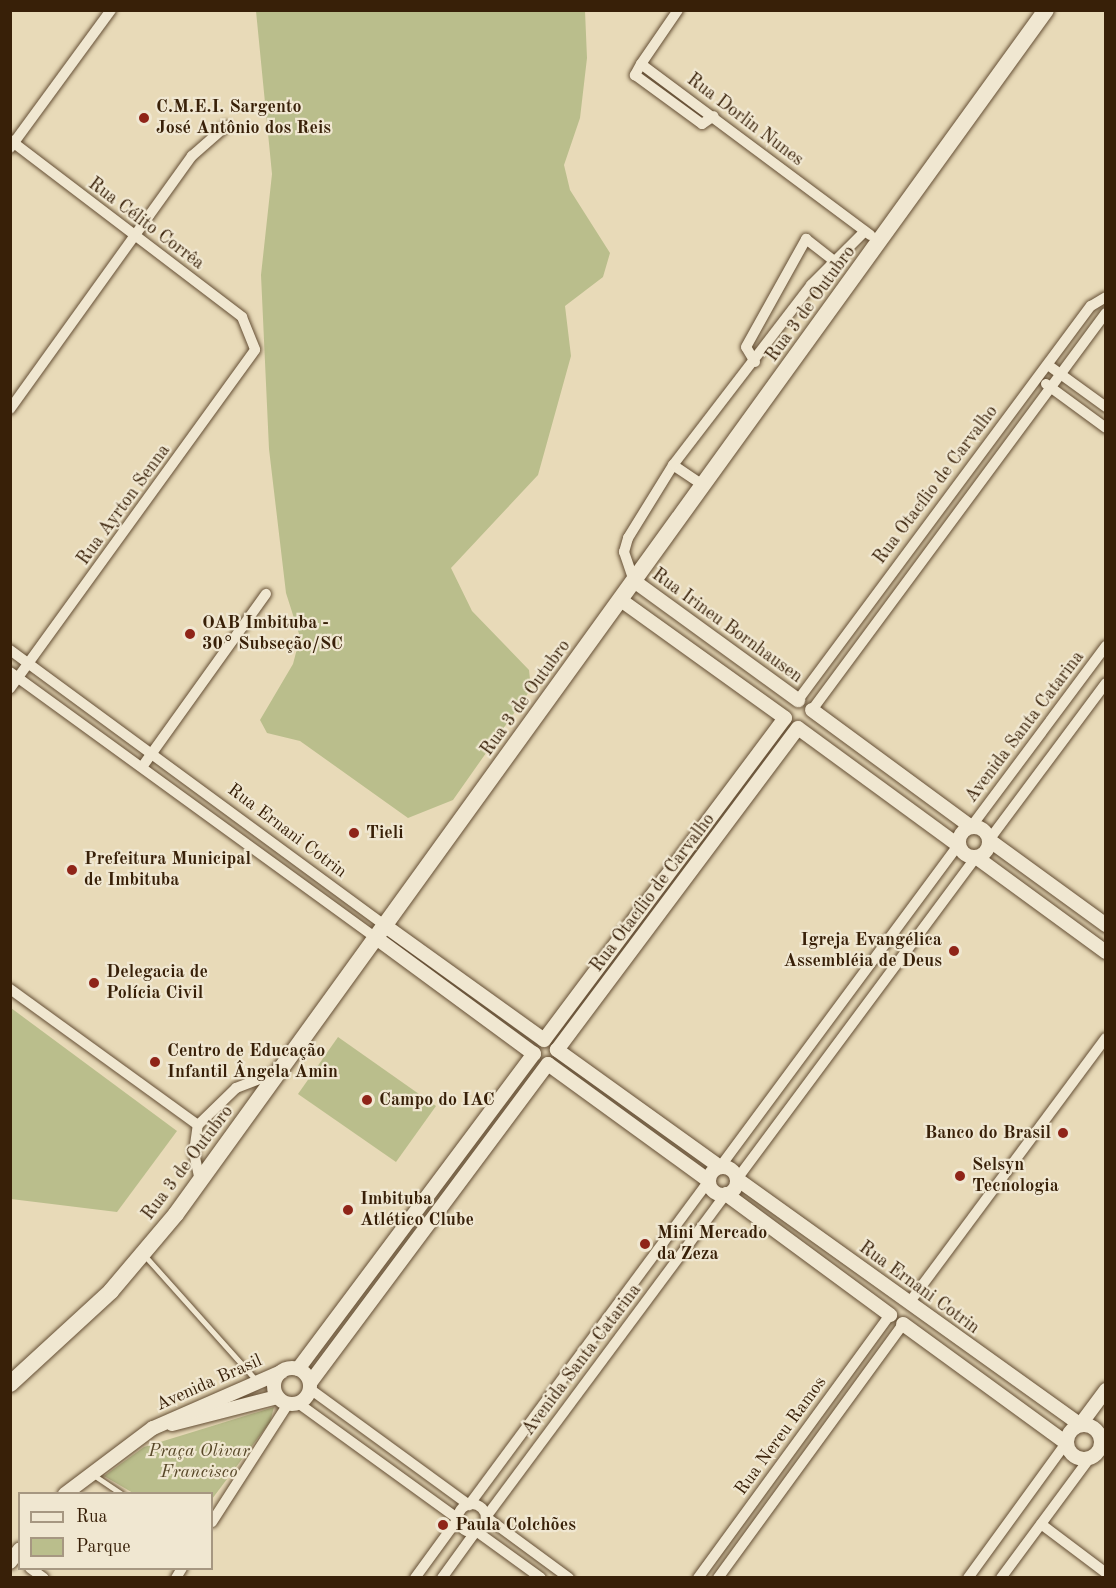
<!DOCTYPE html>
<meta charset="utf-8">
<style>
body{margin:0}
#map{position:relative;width:1116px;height:1588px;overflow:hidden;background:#e8dab8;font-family:"Old Standard TT",serif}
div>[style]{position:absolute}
.green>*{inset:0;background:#babe8c}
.roads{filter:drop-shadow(0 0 2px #644e34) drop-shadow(0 0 2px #644e34)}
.service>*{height:5px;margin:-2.5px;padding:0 2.5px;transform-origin:2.5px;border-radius:2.5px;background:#f0e7d1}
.minor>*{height:10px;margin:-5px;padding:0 5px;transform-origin:5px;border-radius:5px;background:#f0e7d1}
.minor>.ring{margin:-5px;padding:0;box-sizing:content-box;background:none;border:10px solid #f0e7d1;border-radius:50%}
.tertiary>*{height:14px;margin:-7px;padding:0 7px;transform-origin:7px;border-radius:7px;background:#f0e7d1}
.tertiary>.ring{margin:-7px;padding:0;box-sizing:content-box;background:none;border:14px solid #f0e7d1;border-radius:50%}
.secondary>*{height:16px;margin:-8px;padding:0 8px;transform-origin:8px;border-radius:8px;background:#f0e7d1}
.dots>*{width:16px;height:16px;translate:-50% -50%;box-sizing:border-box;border:3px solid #f0e7d1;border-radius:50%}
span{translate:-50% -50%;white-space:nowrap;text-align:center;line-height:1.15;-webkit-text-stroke:4.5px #f0e7d1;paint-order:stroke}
.poi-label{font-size:18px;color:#382008;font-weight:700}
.left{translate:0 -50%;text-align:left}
.right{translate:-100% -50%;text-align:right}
.street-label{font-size:18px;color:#382008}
.park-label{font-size:18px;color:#584829;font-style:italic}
.frame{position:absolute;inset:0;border:12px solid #382008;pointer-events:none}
.legend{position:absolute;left:18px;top:1492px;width:195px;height:78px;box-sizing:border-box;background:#f0e7d1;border:2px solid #a69781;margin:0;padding:8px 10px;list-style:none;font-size:18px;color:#382008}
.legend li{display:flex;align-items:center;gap:12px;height:30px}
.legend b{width:30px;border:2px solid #a69781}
</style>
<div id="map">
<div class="green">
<div style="clip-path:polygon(256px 11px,585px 11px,587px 58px,580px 118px,564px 165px,570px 190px,610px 253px,603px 277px,565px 306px,571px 356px,538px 475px,451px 568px,472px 611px,529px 670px,531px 689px,453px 800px,408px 818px,300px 741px,267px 733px,260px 720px,293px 664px,300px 637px,286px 593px,269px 449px,261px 275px,272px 174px)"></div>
<div style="clip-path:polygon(11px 1008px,177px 1131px,117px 1212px,11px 1199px)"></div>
<div style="clip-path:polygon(338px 1037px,436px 1106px,396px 1162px,298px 1094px)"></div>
<div style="clip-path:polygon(274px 1407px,270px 1422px,212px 1499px,212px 1494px,133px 1493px,104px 1476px,144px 1447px)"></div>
</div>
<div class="roads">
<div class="service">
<div style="left:145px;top:1256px;width:166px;rotate:48.2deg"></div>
<div style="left:92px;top:1474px;width:36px;rotate:34deg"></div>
</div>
<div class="minor">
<div style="left:678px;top:10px;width:65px;rotate:124.4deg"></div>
<div style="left:641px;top:64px;width:286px;rotate:36.7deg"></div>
<div style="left:641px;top:64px;width:13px;rotate:119deg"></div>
<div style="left:635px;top:75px;width:83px;rotate:36.2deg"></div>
<div style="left:702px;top:124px;width:14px;rotate:-34deg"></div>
<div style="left:10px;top:140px;width:292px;rotate:37.3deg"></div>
<div style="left:242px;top:317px;width:35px;rotate:68deg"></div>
<div style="left:255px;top:350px;width:418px;rotate:125.9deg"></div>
<div style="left:10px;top:148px;width:171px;rotate:-53.8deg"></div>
<div style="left:755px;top:362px;width:17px;rotate:-121deg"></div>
<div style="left:746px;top:347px;width:124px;rotate:-60.9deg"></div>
<div style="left:806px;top:239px;width:34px;rotate:38deg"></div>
<div style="left:1048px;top:365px;width:72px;rotate:35.9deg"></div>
<div style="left:1046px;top:384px;width:74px;rotate:36.3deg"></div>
<div style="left:10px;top:409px;width:312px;rotate:-54.3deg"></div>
<div style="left:192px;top:156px;width:45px;rotate:-41.4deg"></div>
<div style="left:673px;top:465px;width:37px;rotate:34deg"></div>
<div style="left:634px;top:581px;width:31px;rotate:-109deg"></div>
<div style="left:624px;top:552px;width:15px;rotate:-74deg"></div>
<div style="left:628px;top:538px;width:86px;rotate:-58.3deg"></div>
<div style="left:673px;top:465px;width:227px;rotate:-52.5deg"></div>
<div style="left:811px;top:285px;width:76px;rotate:-45deg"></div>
<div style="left:10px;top:650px;width:464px;rotate:36.3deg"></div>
<div style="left:10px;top:672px;width:452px;rotate:36deg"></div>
<div style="left:798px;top:700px;width:491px;rotate:-53.4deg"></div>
<div style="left:1091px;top:306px;width:17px;rotate:-31deg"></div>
<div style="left:812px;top:710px;width:494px;rotate:-53.5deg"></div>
<div style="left:142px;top:767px;width:213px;rotate:-54.4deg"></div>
<div style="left:971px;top:827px;width:226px;rotate:-53.3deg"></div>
<div style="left:989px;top:840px;width:196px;rotate:-53.3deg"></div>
<div style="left:10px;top:989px;width:232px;rotate:35.9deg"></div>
<div style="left:720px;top:1167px;width:400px;rotate:-53.5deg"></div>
<div style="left:737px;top:1179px;width:401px;rotate:-53.4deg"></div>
<div style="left:200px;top:1181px;width:30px;rotate:-102deg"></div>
<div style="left:194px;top:1152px;width:27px;rotate:-82deg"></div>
<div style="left:198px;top:1125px;width:53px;rotate:-44.2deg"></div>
<div style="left:236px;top:1088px;width:47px;rotate:-21.1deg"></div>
<div style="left:909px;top:1303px;width:330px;rotate:-53.4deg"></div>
<div style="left:310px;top:1389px;width:197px;rotate:36.1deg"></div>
<div style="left:469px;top:1505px;width:403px;rotate:-53.5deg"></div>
<div style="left:298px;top:1403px;width:198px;rotate:35.9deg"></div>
<div style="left:458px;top:1519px;width:73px;rotate:126.1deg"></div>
<div class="ring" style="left:458px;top:1504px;width:18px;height:18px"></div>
<div style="left:212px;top:1522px;width:140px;rotate:-57.2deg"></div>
<div style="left:1041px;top:1524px;width:81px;rotate:37deg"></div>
<div style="left:30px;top:1568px;width:17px;rotate:36deg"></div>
<div style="left:176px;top:1578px;width:12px;rotate:-59deg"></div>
<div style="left:442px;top:1578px;width:58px;rotate:-54.1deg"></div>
<div style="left:476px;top:1531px;width:80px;rotate:35.9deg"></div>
<div style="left:569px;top:1578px;width:103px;rotate:-143.7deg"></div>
<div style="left:486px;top:1517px;width:402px;rotate:-53.4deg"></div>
<div style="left:698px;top:1578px;width:326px;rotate:-53.9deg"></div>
<div style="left:718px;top:1578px;width:314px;rotate:-53.9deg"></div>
<div style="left:968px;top:1578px;width:167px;rotate:-54deg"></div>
<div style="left:1001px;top:1578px;width:148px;rotate:-53.5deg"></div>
</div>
<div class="tertiary">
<div style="left:634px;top:581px;width:203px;rotate:36deg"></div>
<div style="left:812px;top:710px;width:197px;rotate:36.3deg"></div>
<div class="ring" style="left:959px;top:827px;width:16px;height:16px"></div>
<div style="left:989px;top:840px;width:145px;rotate:36deg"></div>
<div style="left:976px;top:857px;width:161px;rotate:36.2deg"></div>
<div style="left:384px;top:925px;width:197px;rotate:35.7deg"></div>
<div style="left:544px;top:1040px;width:402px;rotate:-53.2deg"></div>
<div style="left:785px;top:718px;width:202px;rotate:-144.3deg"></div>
<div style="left:720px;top:1167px;width:201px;rotate:-144.3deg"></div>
<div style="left:557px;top:1050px;width:402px;rotate:-53.2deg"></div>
<div style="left:798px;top:728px;width:198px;rotate:36.2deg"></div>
<div class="ring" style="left:709px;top:1167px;width:14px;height:14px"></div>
<div style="left:737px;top:1179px;width:422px;rotate:35.6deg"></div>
<div style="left:1080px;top:1425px;width:44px;rotate:-53.4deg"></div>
<div style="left:726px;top:1194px;width:204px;rotate:36.4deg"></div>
<div style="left:903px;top:1324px;width:202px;rotate:36.1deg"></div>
<div class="ring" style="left:274px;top:1368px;width:22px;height:22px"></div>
<div style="left:298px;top:1369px;width:394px;rotate:-53.2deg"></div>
<div style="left:534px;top:1054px;width:196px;rotate:-143.7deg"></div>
<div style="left:310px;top:1383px;width:398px;rotate:-53.3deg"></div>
<div style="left:548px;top:1064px;width:199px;rotate:36deg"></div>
<div style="left:172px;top:1424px;width:108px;rotate:-14.4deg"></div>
<div class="ring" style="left:1067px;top:1425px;width:20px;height:20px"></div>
<div style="left:65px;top:1494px;width:110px;rotate:-36.9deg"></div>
<div style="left:153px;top:1428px;width:140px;rotate:-23.6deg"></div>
<div style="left:10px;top:1562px;width:16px;rotate:-52deg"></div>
</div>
<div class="secondary">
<div style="left:10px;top:1384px;width:137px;rotate:-42.6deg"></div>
<div style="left:111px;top:1291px;width:101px;rotate:-49.8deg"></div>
<div style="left:176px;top:1214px;width:1485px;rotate:-54.15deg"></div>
</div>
</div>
<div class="dots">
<div style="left:144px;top:118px;background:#8f2418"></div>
<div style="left:190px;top:634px;background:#8f2418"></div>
<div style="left:354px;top:833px;background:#8f2418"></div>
<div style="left:72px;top:870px;background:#8f2418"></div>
<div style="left:954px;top:951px;background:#8f2418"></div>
<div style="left:94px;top:983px;background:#8f2418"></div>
<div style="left:155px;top:1062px;background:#8f2418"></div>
<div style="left:367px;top:1100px;background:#8f2418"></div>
<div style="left:1063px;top:1133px;background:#8f2418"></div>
<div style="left:960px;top:1176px;background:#8f2418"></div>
<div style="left:348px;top:1210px;background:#8f2418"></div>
<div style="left:645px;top:1244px;background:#8f2418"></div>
<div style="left:443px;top:1525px;background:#8f2418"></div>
</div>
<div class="poi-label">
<span class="left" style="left:156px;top:118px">C.M.E.I. Sargento<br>José Antônio dos Reis</span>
<span class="left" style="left:202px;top:634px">OAB Imbituba -<br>30° Subseção/SC</span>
<span class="left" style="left:366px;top:833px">Tieli</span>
<span class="left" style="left:84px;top:870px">Prefeitura Municipal<br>de Imbituba</span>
<span class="right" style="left:942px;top:951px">Igreja Evangélica<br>Assembléia de Deus</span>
<span class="left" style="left:106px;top:983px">Delegacia de<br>Polícia Civil</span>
<span class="left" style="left:167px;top:1062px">Centro de Educação<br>Infantil Ângela Amin</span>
<span class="left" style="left:379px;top:1100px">Campo do IAC</span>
<span class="right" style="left:1051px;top:1133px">Banco do Brasil</span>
<span class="left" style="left:972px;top:1176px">Selsyn<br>Tecnologia</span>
<span class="left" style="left:360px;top:1210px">Imbituba<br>Atlético Clube</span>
<span class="left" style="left:657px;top:1244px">Mini Mercado<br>da Zeza</span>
<span class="left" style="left:455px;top:1525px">Paula Colchões</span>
</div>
<div class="street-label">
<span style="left:745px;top:120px;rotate:37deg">Rua Dorlin Nunes</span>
<span style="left:146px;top:224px;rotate:37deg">Rua Célito Corrêa</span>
<span style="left:811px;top:304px;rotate:-54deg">Rua 3 de Outubro</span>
<span style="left:936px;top:485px;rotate:-53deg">Rua Otacílio de Carvalho</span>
<span style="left:124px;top:505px;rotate:-54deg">Rua Ayrton Senna</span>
<span style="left:727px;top:626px;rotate:36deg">Rua Irineu Bornhausen</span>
<span style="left:526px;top:698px;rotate:-54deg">Rua 3 de Outubro</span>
<span style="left:1025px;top:727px;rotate:-53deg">Avenida Santa Catarina</span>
<span style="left:287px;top:831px;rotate:37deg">Rua Ernani Cotrin</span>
<span style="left:653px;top:893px;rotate:-53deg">Rua Otacílio de Carvalho</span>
<span style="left:188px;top:1163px;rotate:-53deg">Rua 3 de Outubro</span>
<span style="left:919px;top:1288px;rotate:36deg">Rua Ernani Cotrin</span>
<span style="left:582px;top:1360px;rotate:-53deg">Avenida Santa Catarina</span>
<span style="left:209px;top:1383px;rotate:-24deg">Avenida Brasil</span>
<span style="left:781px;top:1436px;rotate:-54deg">Rua Nereu Ramos</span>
</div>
<div class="park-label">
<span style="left:199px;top:1462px">Praça Olivar<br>Francisco</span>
</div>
<div class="frame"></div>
<ul class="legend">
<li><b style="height:8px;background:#f0e7d1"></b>Rua</li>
<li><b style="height:16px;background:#babe8c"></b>Parque</li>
</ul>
</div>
